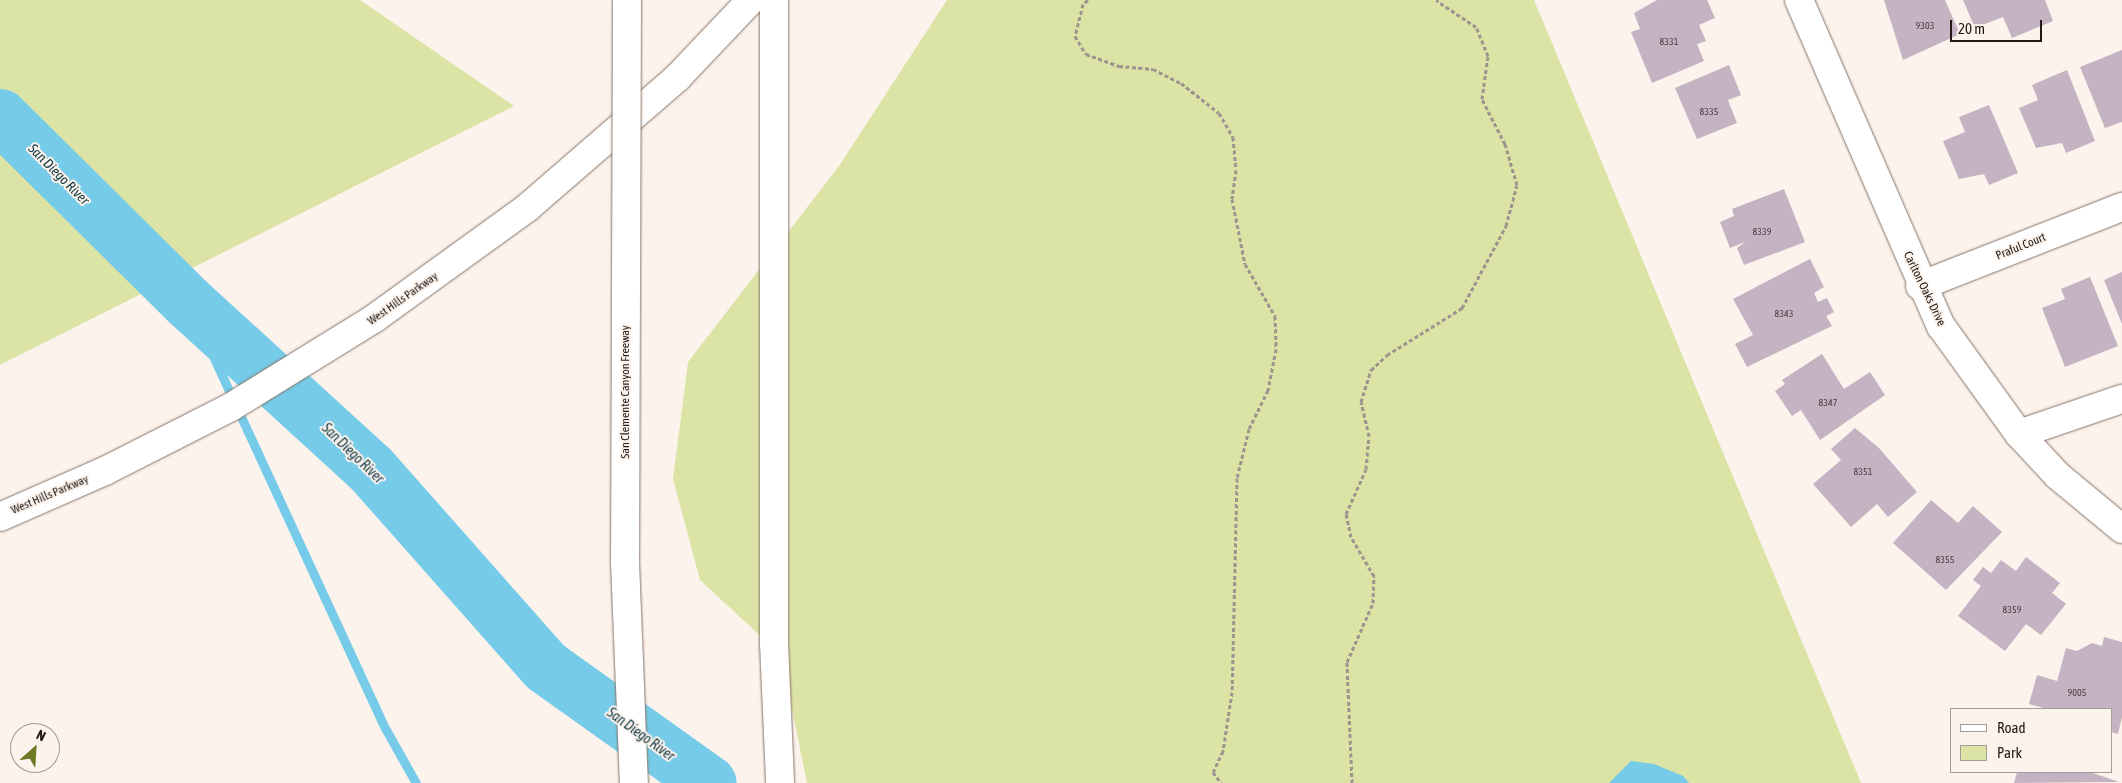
<!DOCTYPE html>
<style>
body{margin:0}
#map{position:relative;width:2122px;height:783px;overflow:hidden;background:#fcf3ed;font-family:"Asap Condensed",sans-serif}
div>[style]{position:absolute}
.green>*{inset:0;background:#dbe3a5}
.water>*{inset:0;background:#76cbe8}
.stream>*{height:9px;margin:-4.5px;padding:0 4.5px;transform-origin:4.5px;border-radius:4.5px;background:#76cbe8}
.river>*{height:55px;margin:-27.5px;padding:0 27.5px;transform-origin:27.5px;border-radius:27.5px;background:#76cbe8}
.building>*{inset:0;background:#c5b2c2}
.path>*{height:3px;margin-top:-1.5px;transform-origin:0;background:repeating-linear-gradient(90deg,#9c948f 0 4px,transparent 0 6.5px)}
.roads{filter:drop-shadow(0 0 1px #867366) drop-shadow(0 0 1px #867366)}
.minor>*{height:28px;margin:-14px;padding:0 14px;transform-origin:14px;border-radius:14px;background:#fff}
.major>*{height:28px;margin:-14px;padding:0 14px;transform-origin:14px;border-radius:14px;background:#fff}
.highway>*{height:28px;margin:-14px;padding:0 14px;transform-origin:14px;border-radius:14px;background:#fff}
.bridges{filter:drop-shadow(0 0 1px #867366) drop-shadow(0 0 1px #867366)}
.highway-bridge>*{height:28px;margin:-14px;padding:0 14px;transform-origin:14px;border-radius:14px;background:#fff}
span{translate:-50% -50%;white-space:nowrap;text-align:center;line-height:1.15;-webkit-text-stroke:4px #fcf3ed;paint-order:stroke}
.number-label{font-size:10px;color:#4a4040}
.number-label span{-webkit-text-stroke-width:0}
.street-label{font-size:12px;color:#211a15}
.water-label{font-size:14px;color:#133b47;font-style:italic}
.legend{position:absolute;left:1950px;top:708px;width:162px;height:65px;box-sizing:border-box;background:#fcf3ed;border:1px solid #a49c97;margin:0;padding:6px 9px;list-style:none;font-size:15px;color:#211a15}
.legend li{display:flex;align-items:center;gap:10px;height:25px}
.legend b{width:25px;border:1px solid #a49c97}
.north{position:absolute;left:10px;top:723px;width:50px;height:50px;box-sizing:border-box;background:#fcf3ed;border:1px solid #a49c97;border-radius:50%;rotate:26deg;font-size:14px;font-weight:700;line-height:20px;text-align:center;color:#211a15}
.north::after{content:'';display:block;margin:auto;width:18px;height:22px;background:#6d7924;clip-path:polygon(50% 0,100% 100%,50% 72%,0 100%)}
.scale{position:absolute;left:1950px;top:20px;width:92px;height:22px;box-sizing:border-box;border:2px solid #211a15;border-top:0;padding-left:6px;font-size:15px;line-height:18px;white-space:nowrap;color:#211a15;-webkit-text-stroke:4px #fcf3ed;paint-order:stroke}
</style>
<div id="map">
<div class="green">
<div style="clip-path:polygon(0 0,360px 0,514px 106px,0 365px)"></div>
<div style="clip-path:polygon(947px 0,1534px 0,1861px 783px,807px 783px,781px 655px,700px 580px,673px 479px,688px 362px,839px 166px)"></div>
</div>
<div class="water">
<div style="clip-path:polygon(1631px 761px,1654px 764px,1683px 776px,1689px 783px,1609px 783px)"></div>
</div>
<div class="stream">
<div style="left:188px;top:302px;width:469px;rotate:65.2deg"></div>
<div style="left:385px;top:728px;width:63px;rotate:60.6deg"></div>
</div>
<div class="river">
<div style="left:0;top:116px;width:264px;rotate:44.7deg"></div>
<div style="left:188px;top:302px;width:246px;rotate:42.4deg"></div>
<div style="left:370px;top:468px;width:264px;rotate:48.5deg"></div>
<div style="left:545px;top:666px;width:201px;rotate:35.5deg"></div>
</div>
<div class="building">
<div style="clip-path:polygon(1657px 0,1707px 0,1715px 18px,1699px 25px,1706px 41px,1697px 44px,1704px 61px,1652px 83px,1631px 32px,1640px 29px,1634px 13px)"></div>
<div style="clip-path:polygon(1884px 0,1945px 0,1960px 34px,1903px 60px)"></div>
<div style="clip-path:polygon(1963px 0,2045px 0,2053px 21px,2012px 38px,2003px 17px,1975px 28px)"></div>
<div style="clip-path:polygon(2122px 50px,2122px 122px,2105px 128px,2080px 67px)"></div>
<div style="clip-path:polygon(1729px 65px,1741px 95px,1728px 100px,1737px 123px,1697px 139px,1675px 88px)"></div>
<div style="clip-path:polygon(2067px 70px,2095px 141px,2066px 153px,2062px 143px,2036px 148px,2019px 108px,2038px 100px,2032px 85px)"></div>
<div style="clip-path:polygon(1989px 105px,2018px 173px,1989px 185px,1984px 174px,1959px 179px,1943px 141px,1965px 132px,1959px 117px)"></div>
<div style="clip-path:polygon(1784px 189px,1805px 242px,1744px 265px,1737px 248px,1745px 242px,1730px 248px,1720px 222px,1734px 216px,1732px 209px)"></div>
<div style="clip-path:polygon(1810px 259px,1824px 287px,1814px 293px,1818px 302px,1827px 298px,1834px 312px,1826px 316px,1832px 326px,1747px 367px,1735px 344px,1753px 335px,1733px 299px)"></div>
<div style="clip-path:polygon(2122px 272px,2122px 324px,2104px 280px)"></div>
<div style="clip-path:polygon(2090px 277px,2118px 346px,2065px 367px,2042px 308px,2065px 299px,2061px 289px)"></div>
<div style="clip-path:polygon(1822px 354px,1844px 389px,1870px 372px,1885px 395px,1820px 440px,1801px 410px,1792px 416px,1775px 391px,1785px 384px,1782px 380px)"></div>
<div style="clip-path:polygon(1855px 428px,1879px 448px,1917px 492px,1888px 517px,1877px 504px,1851px 527px,1813px 484px,1841px 460px,1831px 449px)"></div>
<div style="clip-path:polygon(1931px 500px,1958px 523px,1973px 506px,2002px 532px,1946px 590px,1893px 543px)"></div>
<div style="clip-path:polygon(2026px 557px,2060px 583px,2052px 593px,2066px 604px,2041px 635px,2026px 624px,2005px 651px,1958px 616px,1981px 586px,1973px 580px,1983px 567px,1991px 573px,2001px 560px,2016px 571px)"></div>
<div style="clip-path:polygon(2104px 637px,2122px 642px,2122px 717px,2118px 734px,2111px 732px,2111px 709px,2047px 709px,2029px 704px,2037px 675px,2057px 681px,2066px 648px,2077px 651px,2092px 643px,2102px 646px)"></div>
<div style="clip-path:polygon(2017px 772px,2090px 772px,2119px 782px,2014px 783px)"></div>
</div>
<div class="path">
<div style="left:1088px;top:0;width:6px;rotate:141deg"></div>
<div style="left:1083px;top:4px;width:33px;rotate:104deg"></div>
<div style="left:1075px;top:36px;width:21px;rotate:59deg"></div>
<div style="left:1086px;top:54px;width:35px;rotate:20deg"></div>
<div style="left:1119px;top:66px;width:34px;rotate:5deg"></div>
<div style="left:1153px;top:69px;width:31px;rotate:27deg"></div>
<div style="left:1181px;top:83px;width:48px;rotate:38.3deg"></div>
<div style="left:1219px;top:113px;width:28px;rotate:60deg"></div>
<div style="left:1233px;top:137px;width:33px;rotate:85deg"></div>
<div style="left:1236px;top:170px;width:29px;rotate:98deg"></div>
<div style="left:1232px;top:199px;width:66px;rotate:78.7deg"></div>
<div style="left:1245px;top:264px;width:60px;rotate:60deg"></div>
<div style="left:1275px;top:316px;width:33px;rotate:88deg"></div>
<div style="left:1276px;top:349px;width:42px;rotate:101deg"></div>
<div style="left:1268px;top:390px;width:43px;rotate:116deg"></div>
<div style="left:1249px;top:429px;width:50px;rotate:103.8deg"></div>
<div style="left:1237px;top:478px;width:214px;rotate:91.3deg"></div>
<div style="left:1232px;top:692px;width:60px;rotate:98.7deg"></div>
<div style="left:1223px;top:751px;width:23px;rotate:115deg"></div>
<div style="left:1213px;top:772px;width:14px;rotate:54deg"></div>
<div style="left:1352px;top:783px;width:121px;rotate:-92.4deg"></div>
<div style="left:1347px;top:662px;width:64px;rotate:-66.2deg"></div>
<div style="left:1373px;top:603px;width:27px;rotate:-88deg"></div>
<div style="left:1374px;top:576px;width:45px;rotate:-120.5deg"></div>
<div style="left:1351px;top:537px;width:24px;rotate:-102deg"></div>
<div style="left:1346px;top:514px;width:49px;rotate:-66deg"></div>
<div style="left:1366px;top:469px;width:33px;rotate:-85deg"></div>
<div style="left:1369px;top:436px;width:35px;rotate:-103deg"></div>
<div style="left:1361px;top:402px;width:34px;rotate:-73deg"></div>
<div style="left:1371px;top:370px;width:22px;rotate:-43deg"></div>
<div style="left:1387px;top:355px;width:89px;rotate:-32.1deg"></div>
<div style="left:1462px;top:308px;width:93px;rotate:-61.8deg"></div>
<div style="left:1506px;top:226px;width:42px;rotate:-75deg"></div>
<div style="left:1517px;top:185px;width:43px;rotate:-106.3deg"></div>
<div style="left:1505px;top:144px;width:51px;rotate:-117.1deg"></div>
<div style="left:1482px;top:99px;width:43px;rotate:-82.1deg"></div>
<div style="left:1488px;top:56px;width:31px;rotate:-112deg"></div>
<div style="left:1476px;top:27px;width:48px;rotate:-146deg"></div>
</div>
<div class="roads">
<div class="minor">
<div style="left:1920px;top:286px;width:217px;rotate:-21.4deg"></div>
<div style="left:2019px;top:434px;width:109px;rotate:-18.8deg"></div>
</div>
<div class="major">
<div style="left:1799px;top:0;width:356px;rotate:66.5deg"></div>
<div style="left:1941px;top:326px;width:133px;rotate:54.2deg"></div>
<div style="left:2019px;top:434px;width:57px;rotate:47.1deg"></div>
<div style="left:2058px;top:476px;width:83px;rotate:39.6deg"></div>
<div style="left:0;top:517px;width:115px;rotate:-23.7deg"></div>
<div style="left:105px;top:471px;width:141px;rotate:-26.9deg"></div>
<div style="left:231px;top:407px;width:169px;rotate:-31.7deg"></div>
<div style="left:375px;top:318px;width:188px;rotate:-35.9deg"></div>
<div style="left:527px;top:208px;width:200px;rotate:-40.9deg"></div>
<div style="left:678px;top:77px;width:106px;rotate:-46.5deg"></div>
</div>
<div class="highway">
<div style="left:774px;top:0;width:643px;rotate:90deg"></div>
<div style="left:774px;top:643px;width:140px;rotate:87.5deg"></div>
</div>
</div>
<div class="bridges">
<div class="highway-bridge">
<div style="left:627px;top:0;width:562px;rotate:90.2deg"></div>
<div style="left:625px;top:562px;width:221px;rotate:87.7deg"></div>
</div>
</div>
<div class="number-label">
<span style="left:1925px;top:26px">9303</span>
<span style="left:1669px;top:42px">8331</span>
<span style="left:1709px;top:112px">8335</span>
<span style="left:1762px;top:232px">8339</span>
<span style="left:1784px;top:314px">8343</span>
<span style="left:1828px;top:403px">8347</span>
<span style="left:1863px;top:472px">8351</span>
<span style="left:1945px;top:560px">8355</span>
<span style="left:2012px;top:610px">8359</span>
<span style="left:2077px;top:693px">9005</span>
</div>
<div class="street-label">
<span style="left:2021px;top:247px;rotate:-22deg">Praful Court</span>
<span style="left:1924px;top:289px;rotate:64deg">Carlton Oaks Drive</span>
<span style="left:403px;top:299px;rotate:-35deg">West Hills Parkway</span>
<span style="left:626px;top:392px;rotate:-90deg">San Clemente Canyon Freeway</span>
<span style="left:50px;top:495px;rotate:-23deg">West Hills Parkway</span>
</div>
<div class="water-label">
<span style="left:59px;top:174px;rotate:45deg">San Diego River</span>
<span style="left:353px;top:453px;rotate:44deg">San Diego River</span>
<span style="left:641px;top:734px;rotate:36deg">San Diego River</span>
</div>
<ul class="legend">
<li><b style="height:6px;background:#fff"></b>Road</li>
<li><b style="height:14px;background:#dbe3a5"></b>Park</li>
</ul>
<div class="north">N</div>
<div class="scale">20 m</div>
</div>
